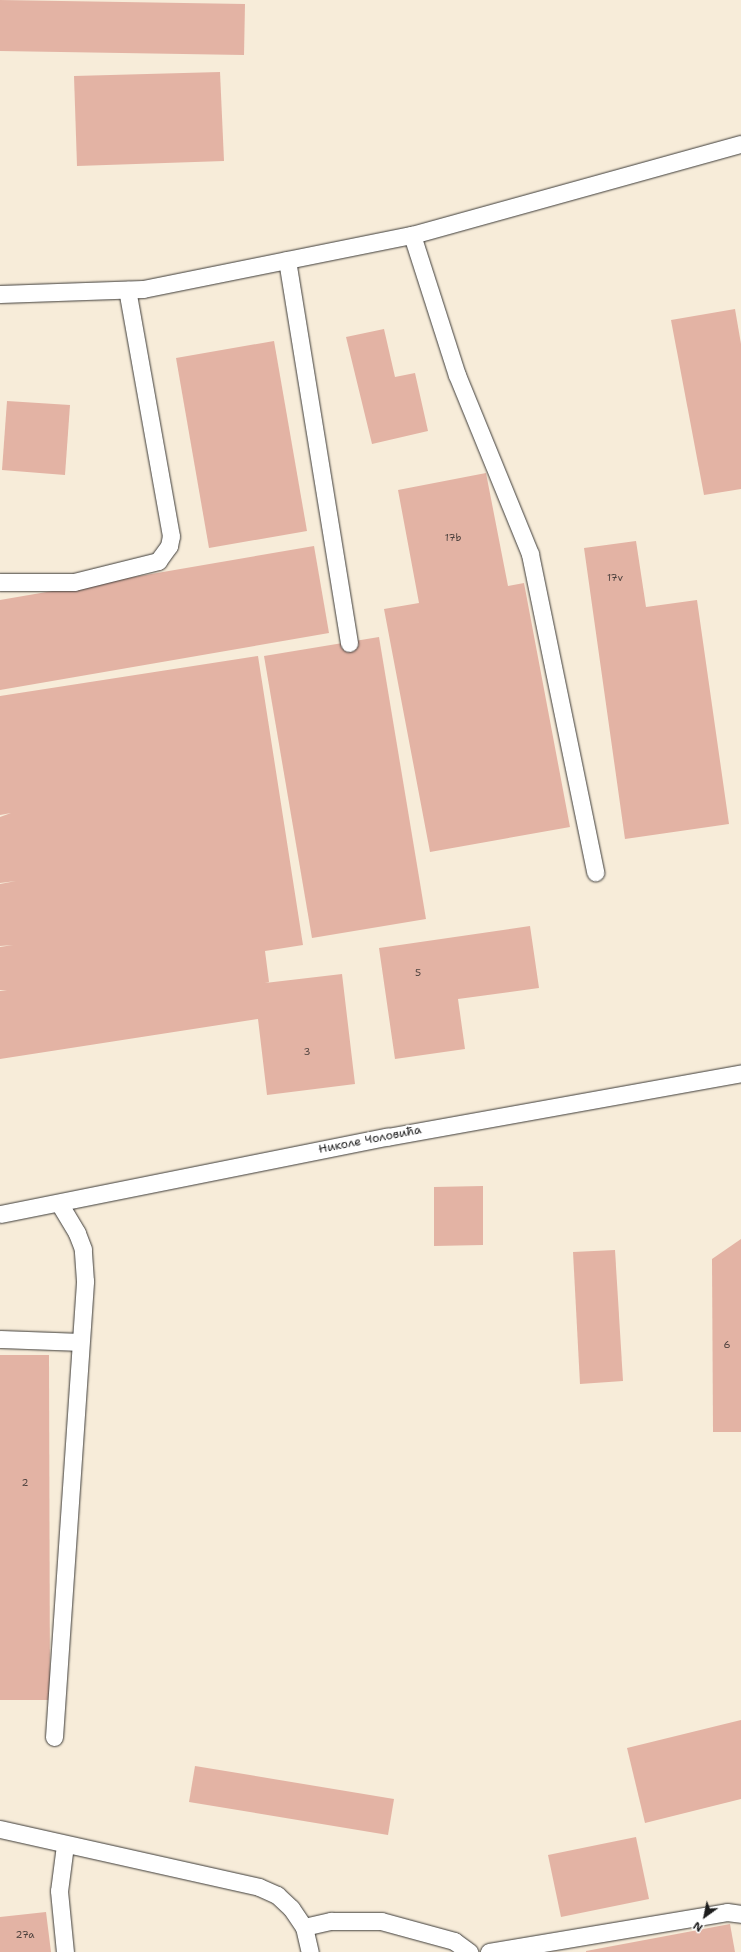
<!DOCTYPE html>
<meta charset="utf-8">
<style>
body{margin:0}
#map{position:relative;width:741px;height:1952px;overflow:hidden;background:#f7ecd9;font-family:"Shantell Sans",sans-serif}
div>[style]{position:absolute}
.building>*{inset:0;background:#e3b3a4}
.roads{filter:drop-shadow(0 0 1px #3d3b38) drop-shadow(0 0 1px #3d3b38)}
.lane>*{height:17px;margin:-8.5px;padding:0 8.5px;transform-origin:8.5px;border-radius:8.5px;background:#fff}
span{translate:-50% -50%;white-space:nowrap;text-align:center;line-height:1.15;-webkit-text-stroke:4px #fff;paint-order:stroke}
.number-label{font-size:10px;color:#4e423e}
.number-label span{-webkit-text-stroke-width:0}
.street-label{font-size:12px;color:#1c1c1c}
.north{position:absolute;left:685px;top:1896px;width:40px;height:40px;-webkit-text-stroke:3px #fff;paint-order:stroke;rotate:213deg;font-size:11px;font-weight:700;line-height:16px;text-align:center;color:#1c1c1c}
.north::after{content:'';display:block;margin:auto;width:14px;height:18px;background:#1c1c1c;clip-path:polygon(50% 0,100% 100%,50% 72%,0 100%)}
</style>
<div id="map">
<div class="building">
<div style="clip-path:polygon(0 0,245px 4px,244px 55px,0 51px)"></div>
<div style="clip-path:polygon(220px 72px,224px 161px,77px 166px,74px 76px)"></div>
<div style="clip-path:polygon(735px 309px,741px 344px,741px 489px,704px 495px,671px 320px)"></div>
<div style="clip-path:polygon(384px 329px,395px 377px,415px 373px,428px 431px,372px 444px,346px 337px)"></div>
<div style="clip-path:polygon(274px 341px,307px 531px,209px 548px,176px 358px)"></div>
<div style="clip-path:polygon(7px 401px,70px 405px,65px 475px,2px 470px)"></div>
<div style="clip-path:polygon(486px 473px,508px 586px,524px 583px,570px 827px,430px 852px,384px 609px,419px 603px,398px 490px)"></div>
<div style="clip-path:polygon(636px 541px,646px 607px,697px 600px,729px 824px,625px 839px,584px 548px)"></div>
<div style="clip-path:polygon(314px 546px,329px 633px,0 690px,0 600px)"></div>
<div style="clip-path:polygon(379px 637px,426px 919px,312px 938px,264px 656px)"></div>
<div style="clip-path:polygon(258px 656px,303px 945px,265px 951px,269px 982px,265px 983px,342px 974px,355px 1084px,267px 1095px,258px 1019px,0 1059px,0 991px,7px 990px,0 990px,0 947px,13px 945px,0 946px,0 884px,16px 881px,0 883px,0 817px,11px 813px,0 815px,0 696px)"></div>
<div style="clip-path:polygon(530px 926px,539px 988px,458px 999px,465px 1049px,395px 1059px,379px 948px)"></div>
<div style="clip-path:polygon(483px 1186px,483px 1245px,434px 1246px,434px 1187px)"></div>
<div style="clip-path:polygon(741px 1239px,741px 1432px,713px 1432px,712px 1259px)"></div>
<div style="clip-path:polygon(615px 1250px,623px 1381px,580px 1384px,573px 1252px)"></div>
<div style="clip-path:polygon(0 1355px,49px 1355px,50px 1700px,0 1700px)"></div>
<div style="clip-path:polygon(741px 1720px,741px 1799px,645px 1823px,627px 1748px)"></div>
<div style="clip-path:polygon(195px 1766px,394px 1799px,388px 1835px,189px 1802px)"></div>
<div style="clip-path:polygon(636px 1837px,649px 1899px,561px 1917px,548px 1855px)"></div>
<div style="clip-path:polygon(46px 1912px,51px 1952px,0 1952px,0 1917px)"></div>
<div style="clip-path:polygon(730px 1924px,735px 1952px,586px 1952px,586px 1951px)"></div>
</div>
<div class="roads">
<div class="lane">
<div style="left:412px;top:235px;width:147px;rotate:72.2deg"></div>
<div style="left:457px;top:375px;width:193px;rotate:67.8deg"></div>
<div style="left:530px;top:554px;width:325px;rotate:78.4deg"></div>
<div style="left:287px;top:260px;width:388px;rotate:80.8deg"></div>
<div style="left:0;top:294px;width:143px;rotate:-2deg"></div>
<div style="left:143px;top:289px;width:274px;rotate:-11.4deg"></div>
<div style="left:412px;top:235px;width:341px;rotate:-15.5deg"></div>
<div style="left:0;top:582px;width:74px"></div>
<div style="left:74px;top:582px;width:87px;rotate:-14deg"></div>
<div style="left:158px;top:561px;width:19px;rotate:-54deg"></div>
<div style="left:169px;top:546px;width:10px;rotate:-79deg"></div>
<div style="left:171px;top:536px;width:250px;rotate:-100.1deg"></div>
<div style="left:0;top:1214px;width:395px;rotate:-11.3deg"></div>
<div style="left:387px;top:1137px;width:360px;rotate:-10.2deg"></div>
<div style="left:0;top:1339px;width:80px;rotate:2.1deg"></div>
<div style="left:54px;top:1737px;width:457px;rotate:-86.1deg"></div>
<div style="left:85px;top:1281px;width:32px;rotate:-94deg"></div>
<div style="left:83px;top:1249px;width:17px;rotate:-111deg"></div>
<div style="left:77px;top:1233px;width:35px;rotate:-121deg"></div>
<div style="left:0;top:1829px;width:265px;rotate:12.6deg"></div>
<div style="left:259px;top:1887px;width:20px;rotate:24deg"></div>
<div style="left:277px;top:1895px;width:19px;rotate:43deg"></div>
<div style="left:291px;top:1908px;width:23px;rotate:56deg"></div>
<div style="left:304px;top:1927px;width:26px;rotate:77deg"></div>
<div style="left:65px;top:1845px;width:46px;rotate:97.4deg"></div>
<div style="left:59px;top:1891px;width:61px;rotate:84.4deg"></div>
<div style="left:304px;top:1927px;width:28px;rotate:-13deg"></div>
<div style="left:331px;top:1921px;width:50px"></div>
<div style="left:381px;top:1921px;width:76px;rotate:15.3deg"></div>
<div style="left:454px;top:1941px;width:19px;rotate:36deg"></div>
<div style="left:489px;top:1952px;width:241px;rotate:-9.5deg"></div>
<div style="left:727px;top:1912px;width:14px;rotate:8deg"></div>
</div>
</div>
<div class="number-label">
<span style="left:453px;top:538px">17b</span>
<span style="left:615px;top:578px">17v</span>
<span style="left:418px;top:973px">5</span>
<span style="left:307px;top:1052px">3</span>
<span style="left:727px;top:1345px">6</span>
<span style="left:25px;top:1483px">2</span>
<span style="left:25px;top:1935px">27a</span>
</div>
<div class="street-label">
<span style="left:370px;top:1140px;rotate:-11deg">Николе Чоловића</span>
</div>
<div class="north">N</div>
</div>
